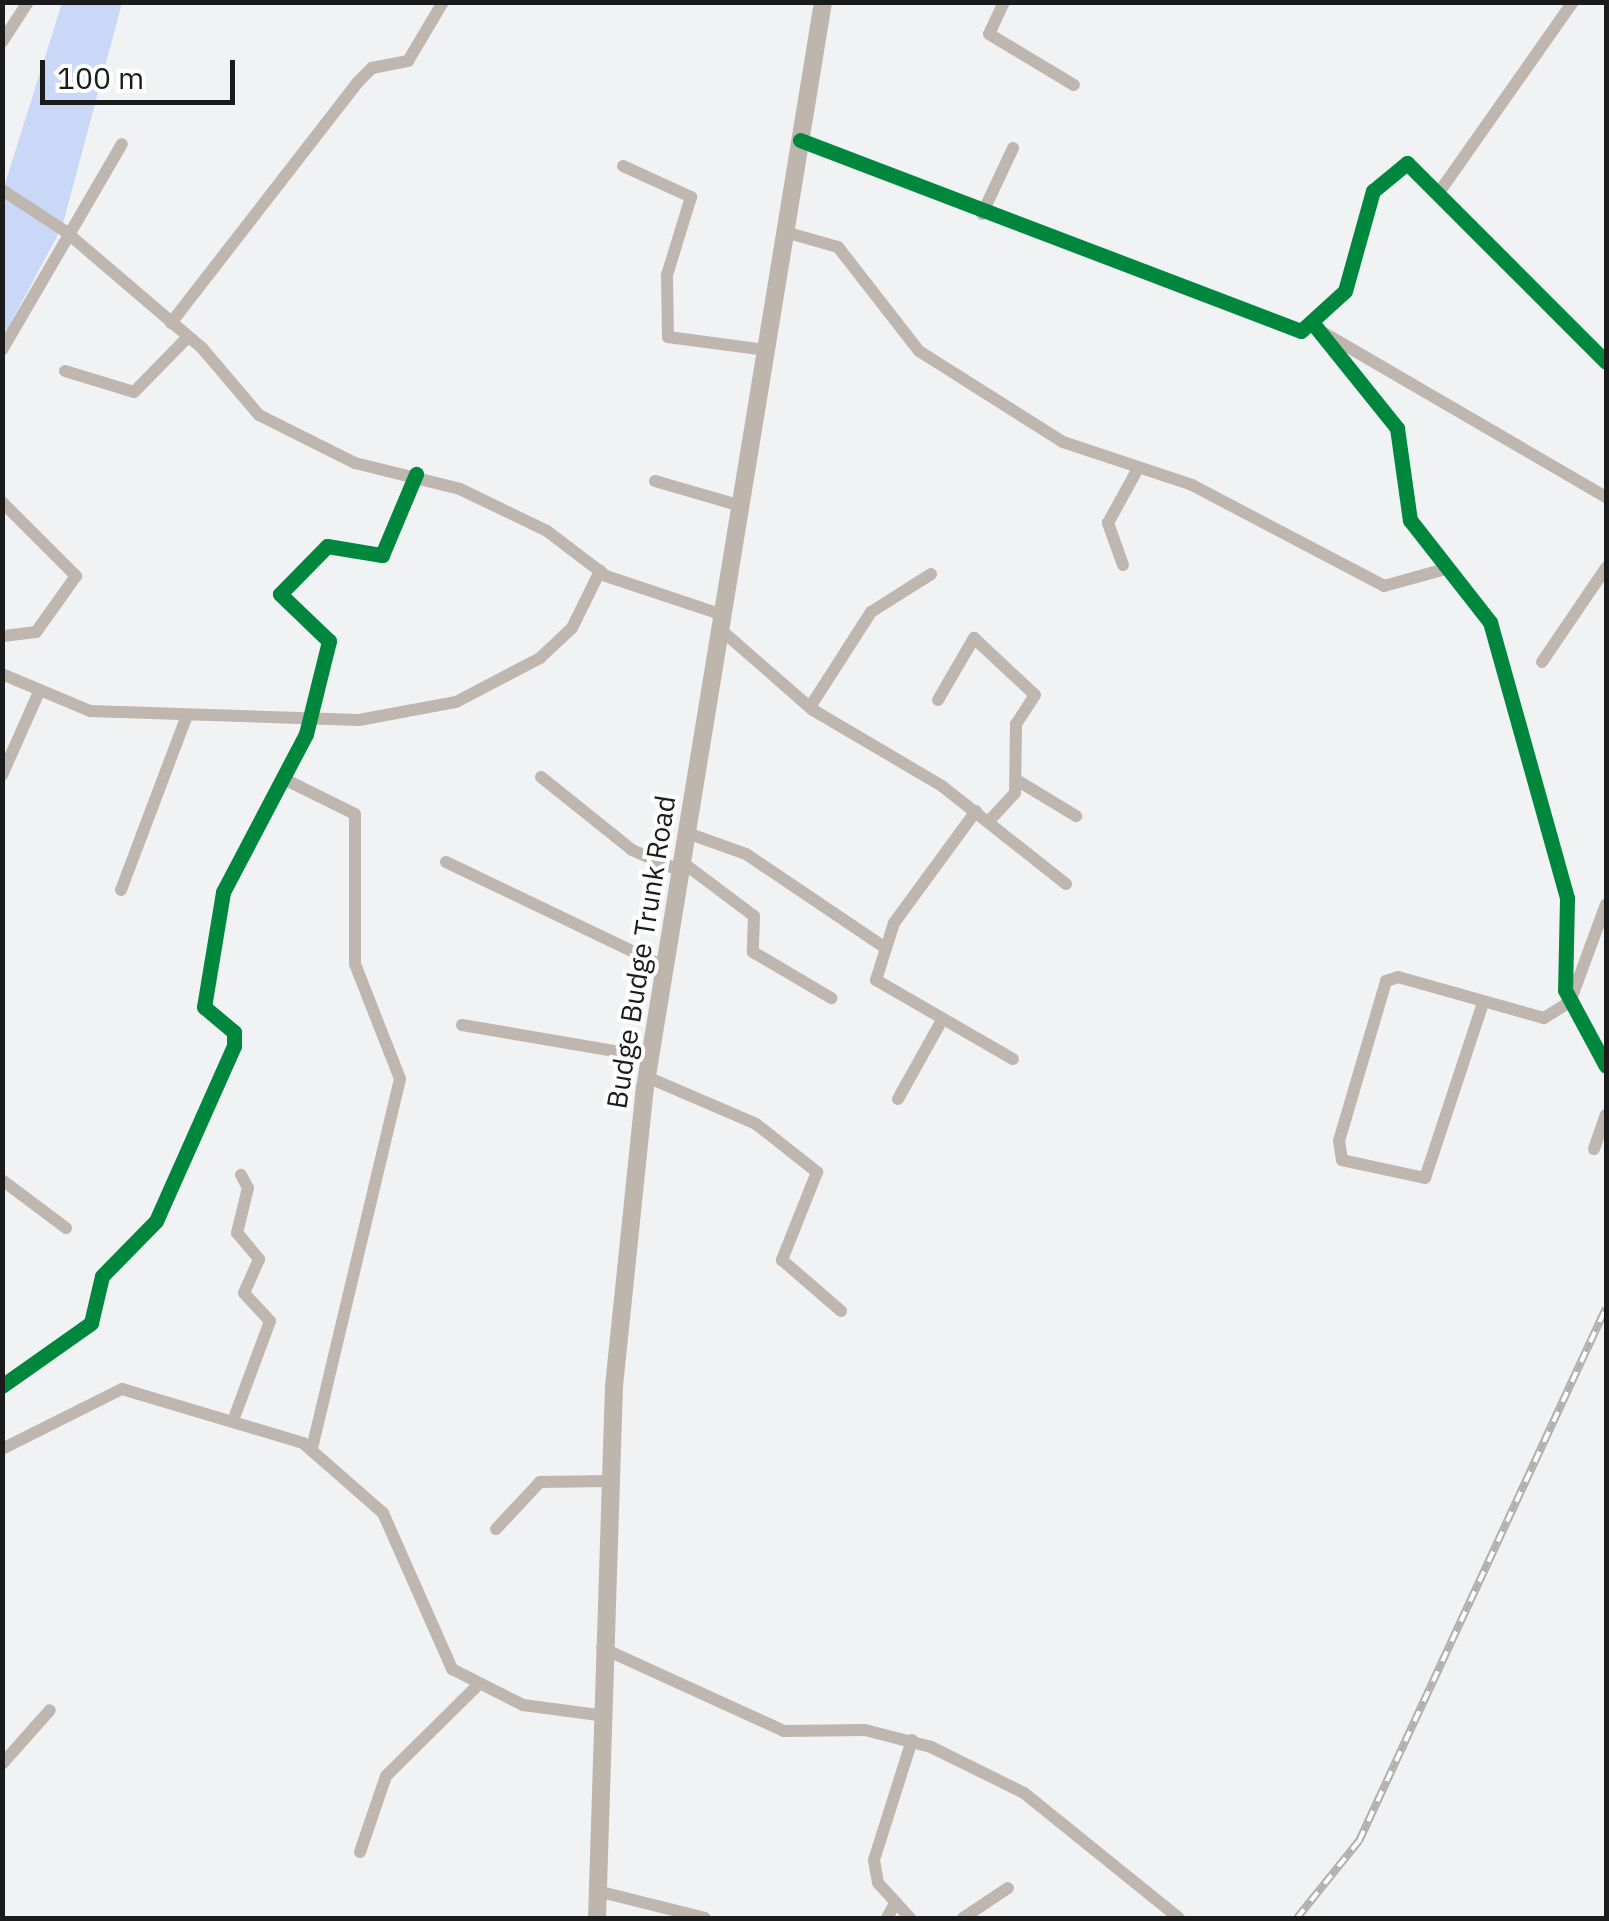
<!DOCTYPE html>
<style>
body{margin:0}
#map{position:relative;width:1609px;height:1921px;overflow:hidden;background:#f1f2f3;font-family:"IBM Plex Sans",sans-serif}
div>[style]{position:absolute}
.water>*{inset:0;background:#c9d8f6}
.street>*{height:12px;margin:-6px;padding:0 6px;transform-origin:6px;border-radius:6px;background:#bfb7af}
.secondary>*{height:18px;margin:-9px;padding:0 9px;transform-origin:9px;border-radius:9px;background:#beb6ad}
.rail>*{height:8px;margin-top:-4px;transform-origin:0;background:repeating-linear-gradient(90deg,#fff 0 11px,#b3b0ac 0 22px);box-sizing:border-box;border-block:2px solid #b3b0ac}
.cycleway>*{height:15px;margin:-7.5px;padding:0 7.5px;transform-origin:7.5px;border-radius:7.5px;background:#00873e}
span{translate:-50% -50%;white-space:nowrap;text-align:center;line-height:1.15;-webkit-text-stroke:8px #fff;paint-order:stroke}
.street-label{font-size:28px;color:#1b1b1c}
.frame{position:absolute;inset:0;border:5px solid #1b1b1c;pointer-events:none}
.scale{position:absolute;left:40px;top:60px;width:195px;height:45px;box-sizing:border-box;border:5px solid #1b1b1c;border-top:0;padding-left:12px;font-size:30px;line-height:35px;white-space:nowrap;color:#1b1b1c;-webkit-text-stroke:8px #fff;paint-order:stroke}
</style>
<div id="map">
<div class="water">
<div style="clip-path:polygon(62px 3px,122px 3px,62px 227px,3px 337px,3px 190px)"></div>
</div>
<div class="street">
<div style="left:1004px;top:2px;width:35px;rotate:115deg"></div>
<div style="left:989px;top:34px;width:99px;rotate:31deg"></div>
<div style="left:2px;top:42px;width:48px;rotate:-57deg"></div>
<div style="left:800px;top:140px;width:536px;rotate:20.87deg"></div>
<div style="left:1301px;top:331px;width:59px;rotate:-42.3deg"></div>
<div style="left:1345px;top:291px;width:104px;rotate:-74.4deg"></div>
<div style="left:1373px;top:191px;width:44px;rotate:-39.5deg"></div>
<div style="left:1407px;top:163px;width:281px;rotate:45deg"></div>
<div style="left:623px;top:166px;width:75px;rotate:24.5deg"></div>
<div style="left:691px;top:197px;width:82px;rotate:107.1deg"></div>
<div style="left:667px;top:275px;width:62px;rotate:89.1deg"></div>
<div style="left:668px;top:337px;width:99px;rotate:7.6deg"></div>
<div style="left:2px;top:190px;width:75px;rotate:33.1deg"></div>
<div style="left:65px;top:231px;width:180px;rotate:40.5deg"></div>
<div style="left:202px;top:348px;width:88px;rotate:49.6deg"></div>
<div style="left:259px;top:415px;width:107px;rotate:26.6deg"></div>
<div style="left:355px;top:463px;width:108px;rotate:13.9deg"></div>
<div style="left:460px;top:489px;width:97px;rotate:25.8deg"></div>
<div style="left:547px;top:531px;width:74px;rotate:37.3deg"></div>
<div style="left:606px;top:576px;width:123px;rotate:18.4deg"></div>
<div style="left:1440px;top:191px;width:231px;rotate:-54.9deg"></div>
<div style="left:982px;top:214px;width:73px;rotate:-64.8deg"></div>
<div style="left:785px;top:232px;width:55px;rotate:15.8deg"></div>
<div style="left:838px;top:247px;width:132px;rotate:52.1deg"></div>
<div style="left:919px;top:351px;width:170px;rotate:32.3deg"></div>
<div style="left:1063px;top:442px;width:136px;rotate:18.4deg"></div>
<div style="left:1192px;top:485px;width:217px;rotate:27.7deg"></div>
<div style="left:1384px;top:586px;width:67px;rotate:-15.5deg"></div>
<div style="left:171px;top:323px;width:305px;rotate:-52.2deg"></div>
<div style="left:358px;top:82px;width:20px;rotate:-45deg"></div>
<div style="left:372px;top:68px;width:37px;rotate:-11deg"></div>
<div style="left:408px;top:61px;width:69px;rotate:-59.3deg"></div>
<div style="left:1315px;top:326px;width:131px;rotate:51.2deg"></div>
<div style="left:1397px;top:428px;width:93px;rotate:82deg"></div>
<div style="left:1410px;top:520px;width:130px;rotate:51.9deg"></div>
<div style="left:1490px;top:622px;width:287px;rotate:74.4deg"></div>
<div style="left:1567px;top:898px;width:92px;rotate:91.2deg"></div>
<div style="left:1565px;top:990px;width:86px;rotate:61.7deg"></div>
<div style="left:1324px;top:333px;width:326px;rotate:30.2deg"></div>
<div style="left:2px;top:350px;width:238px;rotate:-59.8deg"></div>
<div style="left:65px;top:371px;width:72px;rotate:16.9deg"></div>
<div style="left:134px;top:392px;width:77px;rotate:-45.5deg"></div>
<div style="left:655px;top:481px;width:90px;rotate:16.2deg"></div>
<div style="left:2px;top:502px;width:105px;rotate:45deg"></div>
<div style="left:76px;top:576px;width:69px;rotate:125.5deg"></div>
<div style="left:36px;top:632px;width:34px;rotate:173deg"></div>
<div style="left:1123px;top:565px;width:45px;rotate:-109.7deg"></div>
<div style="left:1108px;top:523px;width:58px;rotate:-61.2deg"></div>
<div style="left:720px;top:629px;width:123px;rotate:41.1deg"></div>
<div style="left:813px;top:710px;width:150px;rotate:30.5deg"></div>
<div style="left:942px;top:786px;width:158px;rotate:38.3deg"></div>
<div style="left:1542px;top:662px;width:114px;rotate:-55.8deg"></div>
<div style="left:2px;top:674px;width:95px;rotate:22.8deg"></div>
<div style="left:90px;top:711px;width:269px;rotate:1.9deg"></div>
<div style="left:359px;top:720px;width:99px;rotate:-10.5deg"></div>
<div style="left:456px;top:702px;width:95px;rotate:-27.6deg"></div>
<div style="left:540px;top:658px;width:44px;rotate:-43.2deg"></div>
<div style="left:572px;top:628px;width:64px;rotate:-63.8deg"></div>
<div style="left:938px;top:700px;width:72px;rotate:-59.9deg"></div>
<div style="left:974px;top:638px;width:83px;rotate:43.1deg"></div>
<div style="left:1035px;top:695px;width:35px;rotate:123deg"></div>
<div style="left:1016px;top:724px;width:69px;rotate:90.8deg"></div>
<div style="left:1015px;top:793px;width:37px;rotate:133deg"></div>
<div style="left:810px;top:707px;width:113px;rotate:-57.3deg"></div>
<div style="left:871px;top:612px;width:71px;rotate:-32.3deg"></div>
<div style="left:2px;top:775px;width:89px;rotate:-66deg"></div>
<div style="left:541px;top:777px;width:117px;rotate:38.7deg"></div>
<div style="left:632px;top:850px;width:53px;rotate:23.2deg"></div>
<div style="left:282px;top:778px;width:81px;rotate:26.3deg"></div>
<div style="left:355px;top:814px;width:150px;rotate:90deg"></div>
<div style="left:355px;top:964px;width:123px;rotate:68.6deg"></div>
<div style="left:400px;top:1079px;width:378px;rotate:103.4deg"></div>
<div style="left:1018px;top:781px;width:68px;rotate:31.1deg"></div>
<div style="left:976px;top:811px;width:139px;rotate:126.2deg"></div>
<div style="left:894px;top:923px;width:60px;rotate:107.5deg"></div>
<div style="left:876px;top:980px;width:158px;rotate:30deg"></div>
<div style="left:687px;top:833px;width:63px;rotate:19.6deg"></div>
<div style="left:746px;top:854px;width:166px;rotate:34deg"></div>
<div style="left:446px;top:862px;width:243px;rotate:25.6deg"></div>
<div style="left:682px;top:862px;width:90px;rotate:36.9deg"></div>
<div style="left:754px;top:916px;width:36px;rotate:92deg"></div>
<div style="left:753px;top:952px;width:91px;rotate:30.5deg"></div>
<div style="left:121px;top:890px;width:184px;rotate:-69.3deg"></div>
<div style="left:1483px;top:1003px;width:184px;rotate:108.3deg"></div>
<div style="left:1425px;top:1178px;width:85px;rotate:-167.8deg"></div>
<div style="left:1342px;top:1160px;width:19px;rotate:-99deg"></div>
<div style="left:1339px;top:1141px;width:167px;rotate:-73.6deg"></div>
<div style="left:1386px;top:981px;width:13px;rotate:-18deg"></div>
<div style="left:1398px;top:977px;width:152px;rotate:15.7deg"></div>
<div style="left:1544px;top:1018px;width:31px;rotate:-32deg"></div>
<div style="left:1570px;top:1002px;width:104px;rotate:-69.8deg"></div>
<div style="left:462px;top:1025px;width:191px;rotate:9.7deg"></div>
<div style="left:647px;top:1077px;width:119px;rotate:23.3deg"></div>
<div style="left:756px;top:1124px;width:78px;rotate:38.2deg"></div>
<div style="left:817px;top:1172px;width:95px;rotate:111.7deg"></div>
<div style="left:782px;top:1260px;width:78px;rotate:40.8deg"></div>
<div style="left:898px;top:1099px;width:90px;rotate:-60.9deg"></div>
<div style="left:1594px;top:1149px;width:36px;rotate:-71deg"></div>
<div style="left:2px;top:1180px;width:80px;rotate:36.9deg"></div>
<div style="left:2px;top:1386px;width:109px;rotate:-35.3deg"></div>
<div style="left:91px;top:1323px;width:48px;rotate:-76.8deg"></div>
<div style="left:102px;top:1276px;width:77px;rotate:-45.5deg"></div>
<div style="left:156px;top:1221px;width:192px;rotate:-66deg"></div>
<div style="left:234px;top:1046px;width:14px;rotate:-90deg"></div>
<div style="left:234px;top:1032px;width:39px;rotate:-140deg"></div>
<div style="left:204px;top:1007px;width:117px;rotate:-80.6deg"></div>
<div style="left:223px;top:892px;width:178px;rotate:-62.3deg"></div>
<div style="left:306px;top:734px;width:96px;rotate:-76.1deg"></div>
<div style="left:329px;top:641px;width:68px;rotate:-136.2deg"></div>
<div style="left:280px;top:594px;width:67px;rotate:-45.6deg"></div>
<div style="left:327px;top:546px;width:56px;rotate:9.3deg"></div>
<div style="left:382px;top:555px;width:88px;rotate:-67.2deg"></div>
<div style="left:234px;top:1418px;width:103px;rotate:-69.6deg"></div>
<div style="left:270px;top:1321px;width:38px;rotate:-133deg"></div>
<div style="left:244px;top:1293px;width:37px;rotate:-66deg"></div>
<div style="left:259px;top:1259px;width:34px;rotate:-130deg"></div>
<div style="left:237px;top:1233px;width:46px;rotate:-76.3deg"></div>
<div style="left:248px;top:1188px;width:15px;rotate:-118deg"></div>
<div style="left:2px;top:1449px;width:134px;rotate:-26.6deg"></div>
<div style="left:122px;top:1389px;width:189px;rotate:16.6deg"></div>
<div style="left:303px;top:1443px;width:106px;rotate:41.2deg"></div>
<div style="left:383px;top:1513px;width:171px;rotate:66.1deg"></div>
<div style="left:452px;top:1669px;width:80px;rotate:26.9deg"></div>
<div style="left:523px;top:1705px;width:76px;rotate:7.6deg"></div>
<div style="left:496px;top:1529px;width:64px;rotate:-46.9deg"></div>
<div style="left:540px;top:1482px;width:70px;rotate:-0.8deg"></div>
<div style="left:602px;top:1648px;width:200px;rotate:24.5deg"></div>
<div style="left:784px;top:1731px;width:81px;rotate:-0.7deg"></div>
<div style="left:865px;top:1730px;width:68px;rotate:14.4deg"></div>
<div style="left:931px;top:1747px;width:104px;rotate:26.3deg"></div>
<div style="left:1024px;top:1793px;width:199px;rotate:38.9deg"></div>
<div style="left:2px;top:1764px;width:72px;rotate:-48.4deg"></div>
<div style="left:360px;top:1852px;width:80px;rotate:-71.1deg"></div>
<div style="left:386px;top:1776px;width:128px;rotate:-44.7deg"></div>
<div style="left:597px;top:1891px;width:111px;rotate:14deg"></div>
<div style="left:887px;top:1918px;width:18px;rotate:-61deg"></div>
<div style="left:910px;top:1918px;width:47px;rotate:-132.4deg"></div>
<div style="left:878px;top:1883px;width:23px;rotate:-100deg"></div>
<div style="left:874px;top:1860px;width:126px;rotate:-72.4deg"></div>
<div style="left:963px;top:1918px;width:54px;rotate:-33.7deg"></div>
</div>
<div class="secondary">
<div style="left:597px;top:1918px;width:532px;rotate:-88.17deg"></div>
<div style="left:614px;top:1386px;width:300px;rotate:-84.1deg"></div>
<div style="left:645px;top:1088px;width:1100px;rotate:-80.69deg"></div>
</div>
<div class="rail">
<div style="left:1297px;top:1918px;width:99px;rotate:-51.2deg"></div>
<div style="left:1359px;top:1841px;width:587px;rotate:-65.14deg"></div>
</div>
<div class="cycleway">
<div style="left:800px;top:140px;width:536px;rotate:20.87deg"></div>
<div style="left:1301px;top:331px;width:59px;rotate:-42.3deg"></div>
<div style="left:1345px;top:291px;width:104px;rotate:-74.4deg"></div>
<div style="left:1373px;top:191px;width:44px;rotate:-39.5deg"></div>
<div style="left:1407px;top:163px;width:281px;rotate:45deg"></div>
<div style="left:1315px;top:326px;width:131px;rotate:51.2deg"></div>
<div style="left:1397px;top:428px;width:93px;rotate:82deg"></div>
<div style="left:1410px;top:520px;width:130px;rotate:51.9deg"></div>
<div style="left:1490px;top:622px;width:287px;rotate:74.4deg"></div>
<div style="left:1567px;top:898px;width:92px;rotate:91.2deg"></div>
<div style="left:1565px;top:990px;width:86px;rotate:61.7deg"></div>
<div style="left:2px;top:1386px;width:109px;rotate:-35.3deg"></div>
<div style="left:91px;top:1323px;width:48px;rotate:-76.8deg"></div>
<div style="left:102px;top:1276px;width:77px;rotate:-45.5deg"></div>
<div style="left:156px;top:1221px;width:192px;rotate:-66deg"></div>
<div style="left:234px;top:1046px;width:14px;rotate:-90deg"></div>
<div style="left:234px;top:1032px;width:39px;rotate:-140deg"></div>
<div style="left:204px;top:1007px;width:117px;rotate:-80.6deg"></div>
<div style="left:223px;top:892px;width:178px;rotate:-62.3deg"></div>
<div style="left:306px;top:734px;width:96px;rotate:-76.1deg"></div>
<div style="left:329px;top:641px;width:68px;rotate:-136.2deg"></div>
<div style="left:280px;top:594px;width:67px;rotate:-45.6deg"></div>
<div style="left:327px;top:546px;width:56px;rotate:9.3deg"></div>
<div style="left:382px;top:555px;width:88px;rotate:-67.2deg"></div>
</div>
<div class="street-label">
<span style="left:641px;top:952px;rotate:-81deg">Budge Budge Trunk Road</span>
</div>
<div class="frame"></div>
<div class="scale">100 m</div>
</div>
